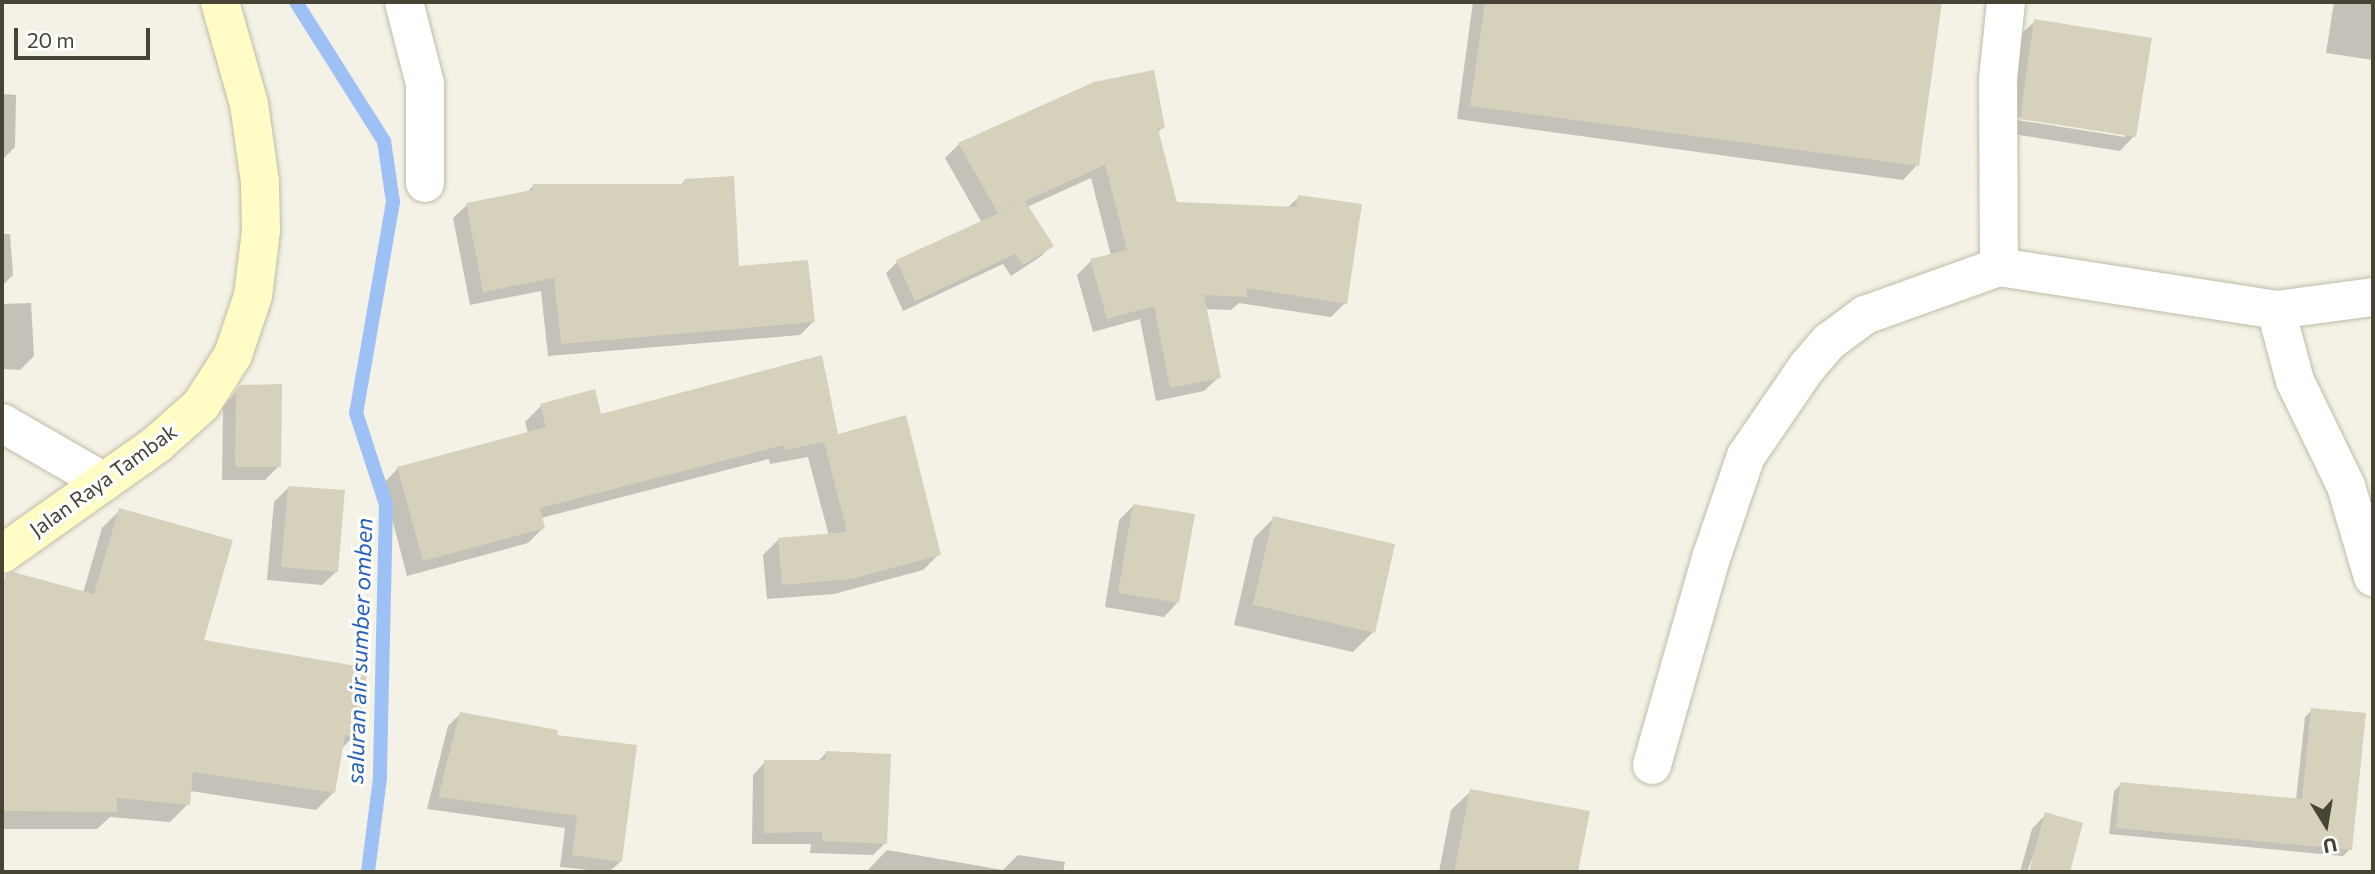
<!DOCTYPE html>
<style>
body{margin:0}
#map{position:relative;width:2375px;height:874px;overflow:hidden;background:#f4f2e6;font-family:Commissioner,sans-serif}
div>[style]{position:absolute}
.shadow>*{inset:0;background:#0003}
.stream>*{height:14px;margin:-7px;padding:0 7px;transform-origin:7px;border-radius:7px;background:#9ec1f5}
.building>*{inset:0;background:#d6d1bb}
.roads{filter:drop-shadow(0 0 2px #c0bca8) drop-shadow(0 0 2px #c0bca8)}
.street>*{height:38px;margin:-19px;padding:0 19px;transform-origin:19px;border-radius:19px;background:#fff}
.secondary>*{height:38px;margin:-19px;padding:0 19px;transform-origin:19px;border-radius:19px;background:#fffcc5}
span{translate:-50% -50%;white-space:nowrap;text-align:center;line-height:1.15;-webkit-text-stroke:6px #fff;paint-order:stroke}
.street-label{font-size:21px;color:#474335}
.water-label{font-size:23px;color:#2761ba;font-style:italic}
.frame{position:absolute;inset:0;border:4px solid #474335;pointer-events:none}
.north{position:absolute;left:2291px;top:790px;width:70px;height:70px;-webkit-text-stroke:5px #fff;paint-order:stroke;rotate:169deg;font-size:19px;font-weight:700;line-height:28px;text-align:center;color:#474335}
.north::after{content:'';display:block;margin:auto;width:24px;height:32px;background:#474335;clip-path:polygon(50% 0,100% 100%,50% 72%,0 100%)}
.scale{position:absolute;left:14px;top:28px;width:136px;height:32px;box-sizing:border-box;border:4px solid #474335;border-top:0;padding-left:9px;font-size:21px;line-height:24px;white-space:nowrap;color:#474335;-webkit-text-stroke:5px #fff;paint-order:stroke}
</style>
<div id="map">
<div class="shadow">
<div style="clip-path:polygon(1473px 2px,1940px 2px,1917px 165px,1903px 180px,1457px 119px)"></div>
<div style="clip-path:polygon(2334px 2px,2373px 2px,2373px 60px,2326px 53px)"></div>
<div style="clip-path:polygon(evenodd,2035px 21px,2134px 136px,2120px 151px,2007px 133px,2020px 35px,2035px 21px,2012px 116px,2125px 134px,2125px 137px,2011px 119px,2012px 116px)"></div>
<div style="clip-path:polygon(1095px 83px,1163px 127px,1157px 133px,1175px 204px,1287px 208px,1299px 197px,1345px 303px,1331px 317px,1239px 303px,1231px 310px,1205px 309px,1219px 377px,1204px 391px,1156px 401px,1140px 319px,1093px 332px,1077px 275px,1091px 261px,1111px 256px,1091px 178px,1027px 207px,1052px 245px,1040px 257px,1011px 276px,1003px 264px,903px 311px,886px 273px,897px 262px,982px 223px,945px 158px,959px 144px)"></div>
<div style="clip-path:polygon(2px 94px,16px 95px,15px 147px,3px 159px)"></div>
<div style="clip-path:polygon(685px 181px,738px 268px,813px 322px,800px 335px,548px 356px,541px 291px,470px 305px,453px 218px,467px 205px,526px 193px,533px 186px,679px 186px)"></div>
<div style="clip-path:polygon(2px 234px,10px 234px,13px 275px,2px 286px)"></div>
<div style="clip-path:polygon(31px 303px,34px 356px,20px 370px,2px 369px,2px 304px)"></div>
<div style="clip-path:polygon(241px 386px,279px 466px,265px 480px,222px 480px,223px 407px)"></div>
<div style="clip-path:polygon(541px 406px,600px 416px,836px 436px,939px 554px,923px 570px,834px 594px,767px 599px,763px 555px,778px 540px,829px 536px,808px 457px,770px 464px,769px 459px,541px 518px,543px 528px,528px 543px,407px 576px,383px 484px,398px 468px,528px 433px,525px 422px)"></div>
<div style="clip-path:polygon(289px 487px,337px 571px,322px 585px,267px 580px,274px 502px)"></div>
<div style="clip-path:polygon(1133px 506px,1178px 602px,1164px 617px,1105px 607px,1119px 520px)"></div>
<div style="clip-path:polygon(120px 510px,202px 641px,354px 736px,341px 749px,334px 792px,316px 810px,190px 791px,188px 804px,170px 822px,110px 817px,97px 829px,2px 829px,2px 582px,7px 577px,83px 593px,102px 528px)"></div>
<div style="clip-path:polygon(1274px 518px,1373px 632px,1353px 652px,1234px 625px,1254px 538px)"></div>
<div style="clip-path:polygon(2312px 710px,2350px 849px,2343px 856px,2109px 834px,2114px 791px,2121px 784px,2296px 800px,2305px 717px)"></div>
<div style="clip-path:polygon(460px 714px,555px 737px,621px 861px,609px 872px,560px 867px,565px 828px,427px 809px,448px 726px)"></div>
<div style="clip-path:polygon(826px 753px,885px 843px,873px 855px,810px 853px,811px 844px,752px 844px,753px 775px,765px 762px,817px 762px)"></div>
<div style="clip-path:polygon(1471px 791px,1588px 813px,1577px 872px,1439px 872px,1451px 810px)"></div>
<div style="clip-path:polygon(2046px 814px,2081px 824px,2068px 872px,2031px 872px,2043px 829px,2027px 872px,2020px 872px,2032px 829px)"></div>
<div style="clip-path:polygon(887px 850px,1003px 870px,1018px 855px,1065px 862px,1063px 872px,866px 872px)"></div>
</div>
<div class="stream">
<div style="left:296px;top:2px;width:165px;rotate:57.7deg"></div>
<div style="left:384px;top:141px;width:62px;rotate:81.6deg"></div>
<div style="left:393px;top:202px;width:214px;rotate:99.9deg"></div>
<div style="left:356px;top:413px;width:97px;rotate:71.9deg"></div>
<div style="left:386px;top:505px;width:273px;rotate:91.3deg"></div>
<div style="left:380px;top:778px;width:95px;rotate:97.3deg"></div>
</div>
<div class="building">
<div style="clip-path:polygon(1485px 2px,1942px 2px,1919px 166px,1470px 106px)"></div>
<div style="clip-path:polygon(2034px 19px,2152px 38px,2136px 137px,2020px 119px)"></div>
<div style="clip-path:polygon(1154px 70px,1165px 128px,1158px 129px,1177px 202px,1296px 207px,1298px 195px,1362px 204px,1347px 304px,1247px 288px,1247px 297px,1204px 295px,1221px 378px,1170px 388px,1154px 306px,1107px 319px,1090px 259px,1127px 250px,1105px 165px,998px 213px,958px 143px,1094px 82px)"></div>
<div style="clip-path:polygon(734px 176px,739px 266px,808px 260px,815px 322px,561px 344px,554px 278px,483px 292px,466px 203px,533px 190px,533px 184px,684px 184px,684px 179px)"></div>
<div style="clip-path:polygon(1025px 201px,1054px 246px,1023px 265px,1015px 254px,915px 301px,896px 260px)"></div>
<div style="clip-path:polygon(822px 355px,838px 434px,906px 415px,941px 555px,851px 579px,782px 585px,778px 538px,847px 532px,824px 442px,785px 450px,784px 445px,540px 508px,545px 528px,423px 561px,397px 467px,546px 427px,540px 404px,595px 389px,601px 414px)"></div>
<div style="clip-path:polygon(282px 384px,281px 467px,235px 467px,236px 391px,240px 385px)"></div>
<div style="clip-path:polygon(288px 486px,345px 490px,338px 572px,281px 567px)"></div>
<div style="clip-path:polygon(1133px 504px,1195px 514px,1179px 603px,1118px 593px)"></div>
<div style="clip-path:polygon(119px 508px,233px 540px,204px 640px,368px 668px,356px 737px,345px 735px,335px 793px,193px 772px,190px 805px,117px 798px,117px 812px,2px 811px,2px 590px,6px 575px,13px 572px,94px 594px)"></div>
<div style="clip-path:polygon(1273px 516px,1395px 544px,1375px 633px,1253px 605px)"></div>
<div style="clip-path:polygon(2311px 708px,2366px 713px,2352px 850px,2116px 828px,2120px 782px,2302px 799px)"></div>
<div style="clip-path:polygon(460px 712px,558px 730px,557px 735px,637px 745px,622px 862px,572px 855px,577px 816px,438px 797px)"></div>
<div style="clip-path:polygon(826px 751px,891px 754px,887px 844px,822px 841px,822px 832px,764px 833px,764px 760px,825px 760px)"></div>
<div style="clip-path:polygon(1470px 789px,1590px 811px,1578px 872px,1454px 872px)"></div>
<div style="clip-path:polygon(2045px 812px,2083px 823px,2070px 872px,2029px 872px)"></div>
</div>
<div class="roads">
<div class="street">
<div style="left:404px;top:2px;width:85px;rotate:75.6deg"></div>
<div style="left:425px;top:84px;width:99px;rotate:90deg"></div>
<div style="left:2006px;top:2px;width:77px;rotate:95.9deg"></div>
<div style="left:1998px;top:79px;width:188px;rotate:89.7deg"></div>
<div style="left:1999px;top:267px;width:280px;rotate:8.8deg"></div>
<div style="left:2276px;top:310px;width:98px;rotate:-7.6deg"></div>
<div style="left:2276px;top:310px;width:73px;rotate:75deg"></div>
<div style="left:2295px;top:381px;width:117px;rotate:64.1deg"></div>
<div style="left:2346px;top:486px;width:95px;rotate:73.5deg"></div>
<div style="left:2px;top:423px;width:118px;rotate:30deg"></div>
<div style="left:1652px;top:765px;width:215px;rotate:-74.1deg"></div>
<div style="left:1711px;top:558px;width:108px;rotate:-71.1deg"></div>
<div style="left:1746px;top:456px;width:108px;rotate:-55.6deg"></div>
<div style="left:1807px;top:367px;width:35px;rotate:-49deg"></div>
<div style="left:1830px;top:341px;width:44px;rotate:-36.6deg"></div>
<div style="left:1865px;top:315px;width:142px;rotate:-19.7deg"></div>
</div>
<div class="secondary">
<div style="left:2px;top:554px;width:189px;rotate:-35.3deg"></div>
<div style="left:156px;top:445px;width:60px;rotate:-41.6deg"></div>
<div style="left:201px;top:405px;width:59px;rotate:-57.4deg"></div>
<div style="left:233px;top:355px;width:62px;rotate:-71.3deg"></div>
<div style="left:253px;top:296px;width:65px;rotate:-83deg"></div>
<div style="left:261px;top:231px;width:49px;rotate:-91.2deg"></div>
<div style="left:260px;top:182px;width:79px;rotate:-98deg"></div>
<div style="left:249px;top:104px;width:106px;rotate:-105.9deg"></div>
</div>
</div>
<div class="street-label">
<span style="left:103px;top:480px;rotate:-36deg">Jalan Raya Tambak</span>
</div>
<div class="water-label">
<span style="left:359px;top:651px;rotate:-88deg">saluran air sumber omben</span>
</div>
<div class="frame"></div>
<div class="north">U</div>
<div class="scale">20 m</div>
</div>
